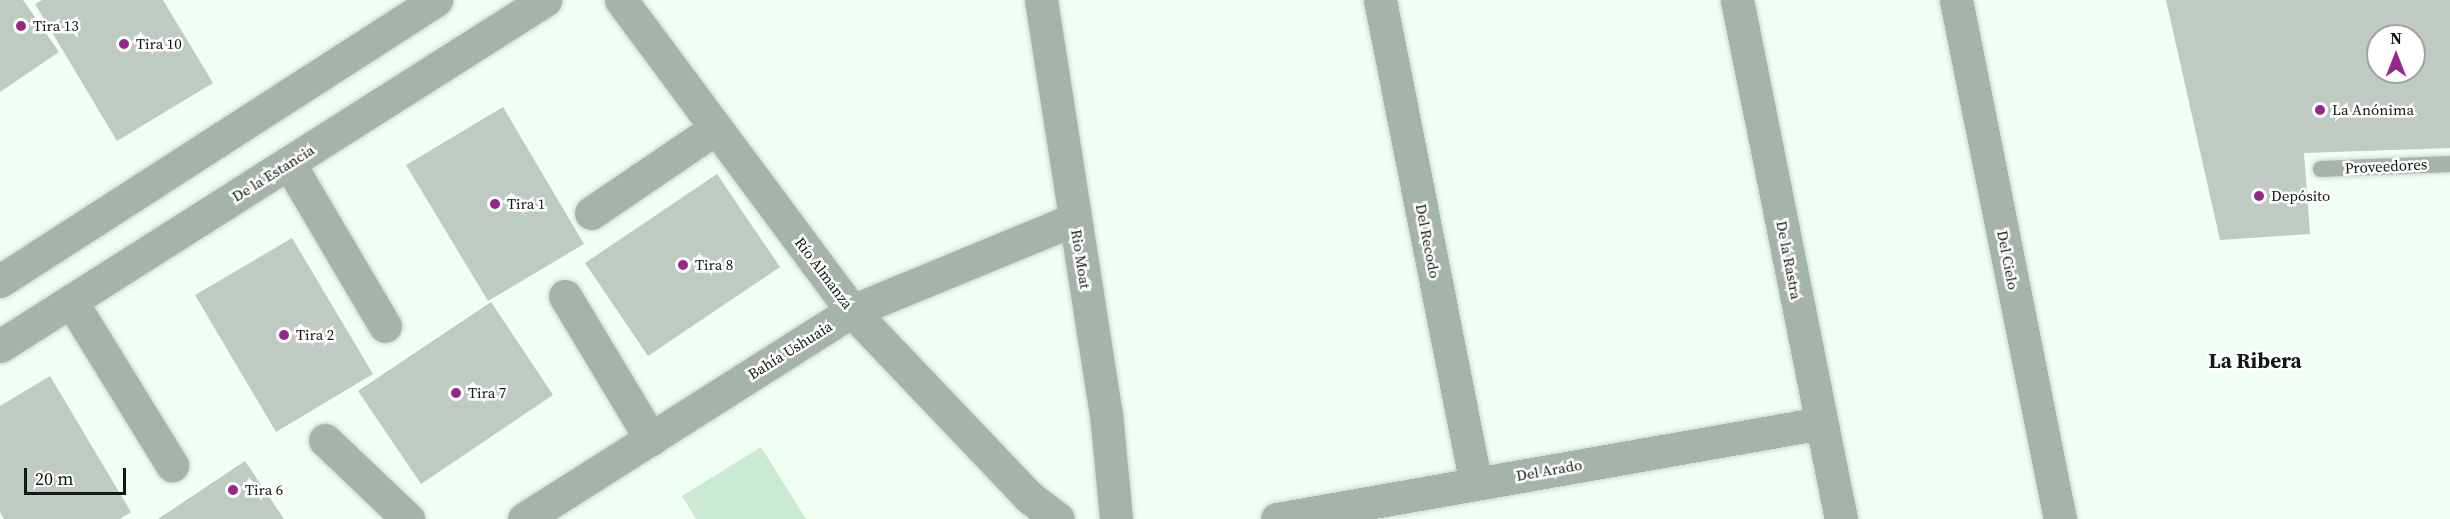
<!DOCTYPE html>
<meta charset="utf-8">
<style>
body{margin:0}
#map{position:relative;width:2450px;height:519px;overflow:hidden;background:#f1fef4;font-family:"Source Serif 4",serif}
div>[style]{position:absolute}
.green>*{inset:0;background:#cbead4}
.building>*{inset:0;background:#bfcbc2}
.roads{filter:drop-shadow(0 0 2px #cdd9d0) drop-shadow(0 0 2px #cdd9d0)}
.service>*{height:16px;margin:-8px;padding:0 8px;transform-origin:8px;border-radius:8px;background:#a6b3a9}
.minor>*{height:33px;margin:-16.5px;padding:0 16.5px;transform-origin:16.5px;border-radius:16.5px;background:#a6b3a9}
.tertiary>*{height:33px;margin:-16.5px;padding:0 16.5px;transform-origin:16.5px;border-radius:16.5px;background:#a6b3a9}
.dots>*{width:16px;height:16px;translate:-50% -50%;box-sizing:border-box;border:3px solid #fff;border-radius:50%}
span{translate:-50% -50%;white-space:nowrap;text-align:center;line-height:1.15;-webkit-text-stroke:5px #fff;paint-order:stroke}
.poi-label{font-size:15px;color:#131814}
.left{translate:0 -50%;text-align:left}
.street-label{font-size:15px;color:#131814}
.district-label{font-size:21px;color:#131814;font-weight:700}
.north{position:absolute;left:2366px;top:24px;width:60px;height:60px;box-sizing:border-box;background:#fff;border:2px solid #a1a3a1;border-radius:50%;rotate:0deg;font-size:16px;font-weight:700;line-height:24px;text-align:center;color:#131814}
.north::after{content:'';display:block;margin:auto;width:21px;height:27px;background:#972887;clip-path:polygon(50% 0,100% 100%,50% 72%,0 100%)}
.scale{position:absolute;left:24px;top:468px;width:102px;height:27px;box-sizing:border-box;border:3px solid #131814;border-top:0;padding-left:8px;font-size:18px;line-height:21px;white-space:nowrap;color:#131814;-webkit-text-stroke:4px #fff;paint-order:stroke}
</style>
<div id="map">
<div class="green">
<div style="clip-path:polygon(761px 447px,806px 519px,696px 519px,682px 496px)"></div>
</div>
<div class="building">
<div style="clip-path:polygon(0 0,23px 0,59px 52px,0 92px)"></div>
<div style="clip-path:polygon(42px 0,163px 0,213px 83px,117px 141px,35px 4px)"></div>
<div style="clip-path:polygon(evenodd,2166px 0,2450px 0,2450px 148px,2304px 153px,2310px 234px,2220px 240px,2166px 0,2378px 36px,2414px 36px,2414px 72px,2378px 72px,2378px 36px)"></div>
<div style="clip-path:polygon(503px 107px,584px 244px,488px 301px,406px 165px)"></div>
<div style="clip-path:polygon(717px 174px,780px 267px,648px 356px,585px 263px)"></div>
<div style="clip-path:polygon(292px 238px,373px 374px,276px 432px,195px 295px)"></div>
<div style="clip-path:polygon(491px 302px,553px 395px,421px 484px,358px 391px)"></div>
<div style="clip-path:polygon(50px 376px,131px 512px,120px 519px,4px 519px,0 512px,0 406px)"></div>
<div style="clip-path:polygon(245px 461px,284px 519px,158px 519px)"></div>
</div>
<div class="roads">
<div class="service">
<div style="left:2321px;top:169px;width:129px;rotate:-2.2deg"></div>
</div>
<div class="minor">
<div style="left:621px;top:0;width:387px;rotate:53.4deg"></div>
<div style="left:852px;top:311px;width:257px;rotate:46.4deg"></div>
<div style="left:1029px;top:497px;width:36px;rotate:37deg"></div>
<div style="left:1041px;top:0;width:418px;rotate:81.1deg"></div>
<div style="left:1106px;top:413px;width:106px;rotate:84.6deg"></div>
<div style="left:1380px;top:0;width:492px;rotate:78.8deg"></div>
<div style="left:1737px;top:0;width:529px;rotate:78.67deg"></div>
<div style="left:1956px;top:0;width:529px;rotate:78.67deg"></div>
<div style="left:289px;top:163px;width:189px;rotate:59.5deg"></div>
<div style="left:591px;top:213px;width:151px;rotate:-34.2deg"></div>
<div style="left:565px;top:296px;width:167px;rotate:59deg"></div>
<div style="left:71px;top:301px;width:193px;rotate:58.4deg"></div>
<div style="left:325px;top:440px;width:115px;rotate:43.6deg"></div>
<div style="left:524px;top:519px;width:388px;rotate:-32.4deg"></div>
<div style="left:852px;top:311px;width:241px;rotate:-22.4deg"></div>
<div style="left:1277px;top:519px;width:553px;rotate:-9.99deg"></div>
</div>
<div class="tertiary">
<div style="left:0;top:281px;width:519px;rotate:-32.8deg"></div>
<div style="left:0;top:346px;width:646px;rotate:-32.41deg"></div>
</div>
</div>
<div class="dots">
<div style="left:21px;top:26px;background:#972887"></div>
<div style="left:124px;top:44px;background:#972887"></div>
<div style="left:2320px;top:110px;background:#972887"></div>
<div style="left:2259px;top:196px;background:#972887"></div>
<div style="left:495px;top:204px;background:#972887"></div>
<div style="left:683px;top:265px;background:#972887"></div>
<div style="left:284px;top:335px;background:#972887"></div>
<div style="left:456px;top:393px;background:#972887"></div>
<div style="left:233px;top:490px;background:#972887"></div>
</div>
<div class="poi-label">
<span class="left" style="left:33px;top:26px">Tira 13</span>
<span class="left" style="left:136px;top:44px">Tira 10</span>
<span class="left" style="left:2332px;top:110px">La Anónima</span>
<span class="left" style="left:2271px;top:196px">Depósito</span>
<span class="left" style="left:507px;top:204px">Tira 1</span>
<span class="left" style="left:695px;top:265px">Tira 8</span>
<span class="left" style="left:296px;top:335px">Tira 2</span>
<span class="left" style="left:468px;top:393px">Tira 7</span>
<span class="left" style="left:245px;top:490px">Tira 6</span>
</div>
<div class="street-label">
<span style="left:2386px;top:166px;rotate:-3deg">Proveedores</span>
<span style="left:273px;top:173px;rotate:-32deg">De la Estancia</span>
<span style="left:1428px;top:241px;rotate:79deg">Del Recodo</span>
<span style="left:1081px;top:259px;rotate:81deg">Rio Moat</span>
<span style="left:1789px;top:260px;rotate:79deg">De la Rastra</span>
<span style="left:2008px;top:260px;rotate:79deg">Del Cielo</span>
<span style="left:824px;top:273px;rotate:53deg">Río Almanza</span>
<span style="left:790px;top:350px;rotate:-32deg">Bahía Ushuaia</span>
<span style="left:1549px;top:470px;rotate:-10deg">Del Arado</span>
</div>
<div class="district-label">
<span style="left:2255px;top:361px">La Ribera</span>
</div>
<div class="north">N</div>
<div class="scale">20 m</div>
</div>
